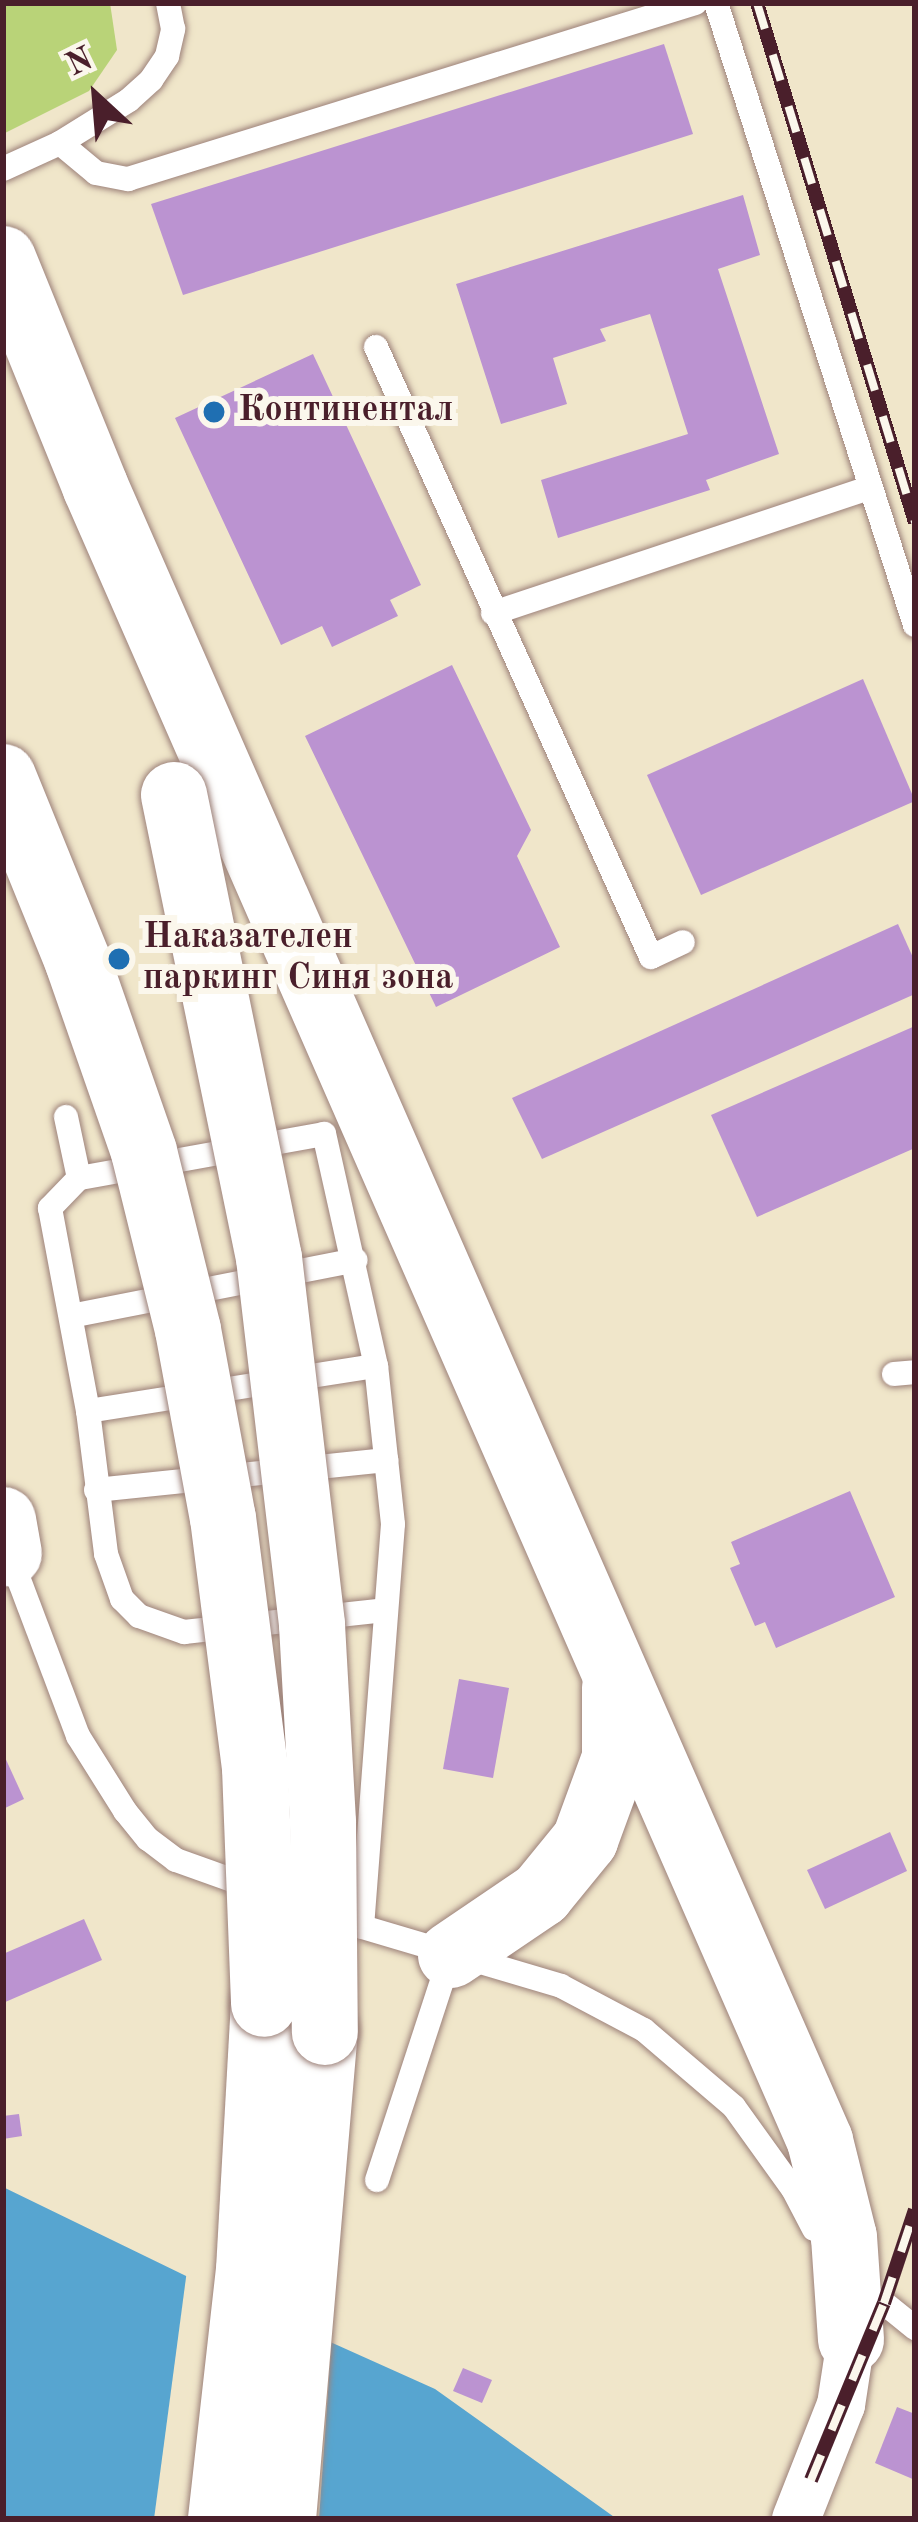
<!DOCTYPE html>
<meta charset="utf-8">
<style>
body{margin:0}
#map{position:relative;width:918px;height:2522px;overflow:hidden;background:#f0e6ca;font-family:"Old Standard TT",serif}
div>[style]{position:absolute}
.green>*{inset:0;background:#b9d378}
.water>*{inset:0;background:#57a5d0}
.pier>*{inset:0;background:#f0e6ca}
.building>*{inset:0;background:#bb93d1}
.roads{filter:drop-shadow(0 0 3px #9d827a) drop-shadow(0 0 3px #9d827a)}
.service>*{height:24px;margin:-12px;padding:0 12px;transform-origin:12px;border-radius:12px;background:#fff}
.minor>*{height:48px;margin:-24px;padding:0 24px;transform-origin:24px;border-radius:24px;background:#fff}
.trunk>*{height:66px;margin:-33px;padding:0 33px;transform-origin:33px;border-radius:33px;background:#fff}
.rail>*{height:14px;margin-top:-7px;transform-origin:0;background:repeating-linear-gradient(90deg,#fbf7ec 0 27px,#4a1f2b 0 54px);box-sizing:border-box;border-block:3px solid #4a1f2b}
.bridges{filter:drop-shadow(0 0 3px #9d827a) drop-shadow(0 0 3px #9d827a)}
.trunk-bridge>*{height:66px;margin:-33px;padding:0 33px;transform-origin:33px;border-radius:33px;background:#fff}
.dots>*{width:33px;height:33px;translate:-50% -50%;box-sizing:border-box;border:6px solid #fbf7ec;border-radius:50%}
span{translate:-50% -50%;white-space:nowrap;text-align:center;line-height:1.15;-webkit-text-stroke:12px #fbf7ec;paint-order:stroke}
.poi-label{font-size:36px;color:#4a1f2b;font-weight:700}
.left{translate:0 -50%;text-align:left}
.frame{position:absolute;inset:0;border:6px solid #4a1f2b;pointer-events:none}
.north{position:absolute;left:36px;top:36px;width:120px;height:120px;-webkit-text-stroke:9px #fbf7ec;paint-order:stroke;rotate:334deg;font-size:33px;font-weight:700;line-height:48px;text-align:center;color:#4a1f2b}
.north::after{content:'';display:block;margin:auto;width:42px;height:54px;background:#4a1f2b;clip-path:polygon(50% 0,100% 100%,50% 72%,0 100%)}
</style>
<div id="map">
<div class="green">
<div style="clip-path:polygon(3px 3px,110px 3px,117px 50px,89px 91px,3px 134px)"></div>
</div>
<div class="water">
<div style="clip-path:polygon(3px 2187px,219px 2292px,435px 2389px,617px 2519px,3px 2519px)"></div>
</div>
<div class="pier">
<div style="clip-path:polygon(187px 2270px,332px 2336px,319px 2519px,154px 2519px)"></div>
</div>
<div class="building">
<div style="clip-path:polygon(664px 44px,693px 134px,183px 295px,151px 204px)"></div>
<div style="clip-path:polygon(743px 195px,760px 255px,718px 269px,779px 454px,706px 480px,710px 490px,558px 538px,541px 480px,688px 434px,650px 314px,600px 329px,606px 341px,553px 358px,567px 404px,501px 424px,456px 284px)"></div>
<div style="clip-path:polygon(313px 354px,421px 585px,390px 600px,398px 616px,332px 647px,322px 626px,281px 645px,175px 418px)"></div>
<div style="clip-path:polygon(452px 665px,531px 830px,517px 856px,560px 947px,436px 1007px,305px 736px)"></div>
<div style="clip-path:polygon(863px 679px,915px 801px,701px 895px,647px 775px)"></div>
<div style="clip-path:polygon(898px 924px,915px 962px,915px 994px,542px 1159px,512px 1098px)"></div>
<div style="clip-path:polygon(915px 1026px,915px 1148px,757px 1217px,711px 1115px)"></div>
<div style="clip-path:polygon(850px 1491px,895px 1597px,776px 1648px,765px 1622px,755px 1626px,730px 1568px,740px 1564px,731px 1542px)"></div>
<div style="clip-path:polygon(459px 1679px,509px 1688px,493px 1778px,443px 1769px)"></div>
<div style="clip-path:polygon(3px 1753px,24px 1799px,3px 1809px)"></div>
<div style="clip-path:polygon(890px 1832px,907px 1871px,825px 1909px,807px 1870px)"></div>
<div style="clip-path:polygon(84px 1919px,102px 1960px,3px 2003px,3px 1954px)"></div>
<div style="clip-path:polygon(19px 2114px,22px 2136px,3px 2139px,3px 2116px)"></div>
<div style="clip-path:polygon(463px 2368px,492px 2380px,482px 2403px,453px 2391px)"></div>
<div style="clip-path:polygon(897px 2407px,915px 2414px,915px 2480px,875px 2463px)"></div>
</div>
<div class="roads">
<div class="service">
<div style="left:716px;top:3px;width:653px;rotate:72.26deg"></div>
<div style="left:60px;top:143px;width:47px;rotate:39.8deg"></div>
<div style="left:96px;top:173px;width:33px;rotate:11deg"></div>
<div style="left:128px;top:179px;width:594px;rotate:-17.24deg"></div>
<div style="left:3px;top:169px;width:63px;rotate:-24.5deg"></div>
<div style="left:60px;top:143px;width:81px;rotate:-31.9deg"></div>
<div style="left:129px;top:100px;width:30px;rotate:-42deg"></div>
<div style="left:151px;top:80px;width:29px;rotate:-56deg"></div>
<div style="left:167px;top:56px;width:28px;rotate:-77deg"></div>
<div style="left:173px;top:29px;width:26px;rotate:-101deg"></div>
<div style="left:376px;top:347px;width:669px;rotate:65.73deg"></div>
<div style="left:651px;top:957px;width:35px;rotate:-25deg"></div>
<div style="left:493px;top:613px;width:398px;rotate:-18.4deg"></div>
<div style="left:66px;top:1117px;width:62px;rotate:78deg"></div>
<div style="left:71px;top:1316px;width:290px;rotate:-11.1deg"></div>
<div style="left:894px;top:1374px;width:21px;rotate:-5deg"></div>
<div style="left:88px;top:1411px;width:291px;rotate:-8.9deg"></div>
<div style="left:96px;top:1490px;width:292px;rotate:-5.9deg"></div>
<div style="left:10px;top:1556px;width:192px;rotate:69.3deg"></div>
<div style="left:78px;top:1736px;width:89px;rotate:57.9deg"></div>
<div style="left:125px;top:1811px;width:36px;rotate:51deg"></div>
<div style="left:148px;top:1839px;width:35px;rotate:37deg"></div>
<div style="left:176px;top:1860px;width:86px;rotate:19.7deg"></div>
<div style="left:352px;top:1924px;width:218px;rotate:16.5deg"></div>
<div style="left:561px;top:1986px;width:94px;rotate:27.9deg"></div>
<div style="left:644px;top:2030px;width:118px;rotate:40.5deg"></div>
<div style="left:734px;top:2107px;width:101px;rotate:54.3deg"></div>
<div style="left:793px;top:2189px;width:45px;rotate:62.3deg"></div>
<div style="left:362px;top:1927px;width:404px;rotate:-85.6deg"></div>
<div style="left:393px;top:1524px;width:159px;rotate:-96.1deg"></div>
<div style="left:376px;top:1366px;width:238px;rotate:-102.6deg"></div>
<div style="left:324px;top:1134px;width:249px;rotate:169.8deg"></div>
<div style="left:79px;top:1178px;width:42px;rotate:134deg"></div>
<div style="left:50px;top:1208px;width:207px;rotate:79.4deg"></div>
<div style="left:88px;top:1411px;width:144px;rotate:82.8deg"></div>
<div style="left:106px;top:1554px;width:48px;rotate:70.4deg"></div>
<div style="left:122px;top:1599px;width:24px;rotate:45deg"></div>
<div style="left:139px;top:1616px;width:48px;rotate:19.6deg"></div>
<div style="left:184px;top:1632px;width:202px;rotate:-6.2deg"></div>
<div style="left:377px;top:2180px;width:235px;rotate:-71.9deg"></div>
<div style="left:860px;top:2329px;width:35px;rotate:-47deg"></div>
<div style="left:884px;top:2303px;width:40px;rotate:39deg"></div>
</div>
<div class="minor">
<div style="left:796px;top:2519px;width:123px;rotate:-68.5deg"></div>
<div style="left:841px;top:2405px;width:66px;rotate:-81.3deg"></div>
</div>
<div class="trunk">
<div style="left:3px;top:259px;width:245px;rotate:67.9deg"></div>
<div style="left:95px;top:486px;width:1807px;rotate:66.34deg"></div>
<div style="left:820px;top:2141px;width:99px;rotate:76deg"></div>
<div style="left:844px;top:2237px;width:103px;rotate:86.1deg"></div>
<div style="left:3px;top:1520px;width:34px;rotate:80deg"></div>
<div style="left:451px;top:1955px;width:109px;rotate:-34.1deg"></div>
<div style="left:541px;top:1894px;width:70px;rotate:-50.8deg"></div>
<div style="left:585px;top:1840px;width:87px;rotate:-69.9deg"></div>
<div style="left:615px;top:1758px;width:71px;rotate:-90deg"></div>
<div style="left:221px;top:2519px;width:251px;rotate:-83.6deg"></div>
<div style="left:249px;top:2270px;width:266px;rotate:-86.8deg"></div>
<div style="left:283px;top:2519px;width:489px;rotate:-85.1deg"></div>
</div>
</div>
<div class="rail">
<div style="left:757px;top:3px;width:543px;rotate:73.07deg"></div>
<div style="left:811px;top:2480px;width:191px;rotate:-67.6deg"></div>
<div style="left:884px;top:2303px;width:98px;rotate:-71.6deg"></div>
</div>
<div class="bridges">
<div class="trunk-bridge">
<div style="left:3px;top:777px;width:200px;rotate:67.9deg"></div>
<div style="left:78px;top:962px;width:201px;rotate:70.8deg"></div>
<div style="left:144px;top:1152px;width:183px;rotate:76.1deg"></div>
<div style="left:188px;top:1330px;width:191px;rotate:79.5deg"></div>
<div style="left:223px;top:1518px;width:252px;rotate:82.7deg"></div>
<div style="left:255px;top:1768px;width:236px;rotate:87.8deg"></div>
<div style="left:174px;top:795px;width:473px;rotate:78.4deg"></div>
<div style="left:269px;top:1258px;width:370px;rotate:83.3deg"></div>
<div style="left:312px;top:1625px;width:198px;rotate:86.8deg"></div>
<div style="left:323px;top:1823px;width:209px;rotate:89.5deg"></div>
</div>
</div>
<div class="dots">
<div style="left:214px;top:412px;background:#1f6fb2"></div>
<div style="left:119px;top:959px;background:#1f6fb2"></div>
</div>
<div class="poi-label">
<span class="left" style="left:238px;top:412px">Континентал</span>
<span class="left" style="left:143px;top:959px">Наказателен<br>паркинг Синя зона</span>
</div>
<div class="frame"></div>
<div class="north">N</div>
</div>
